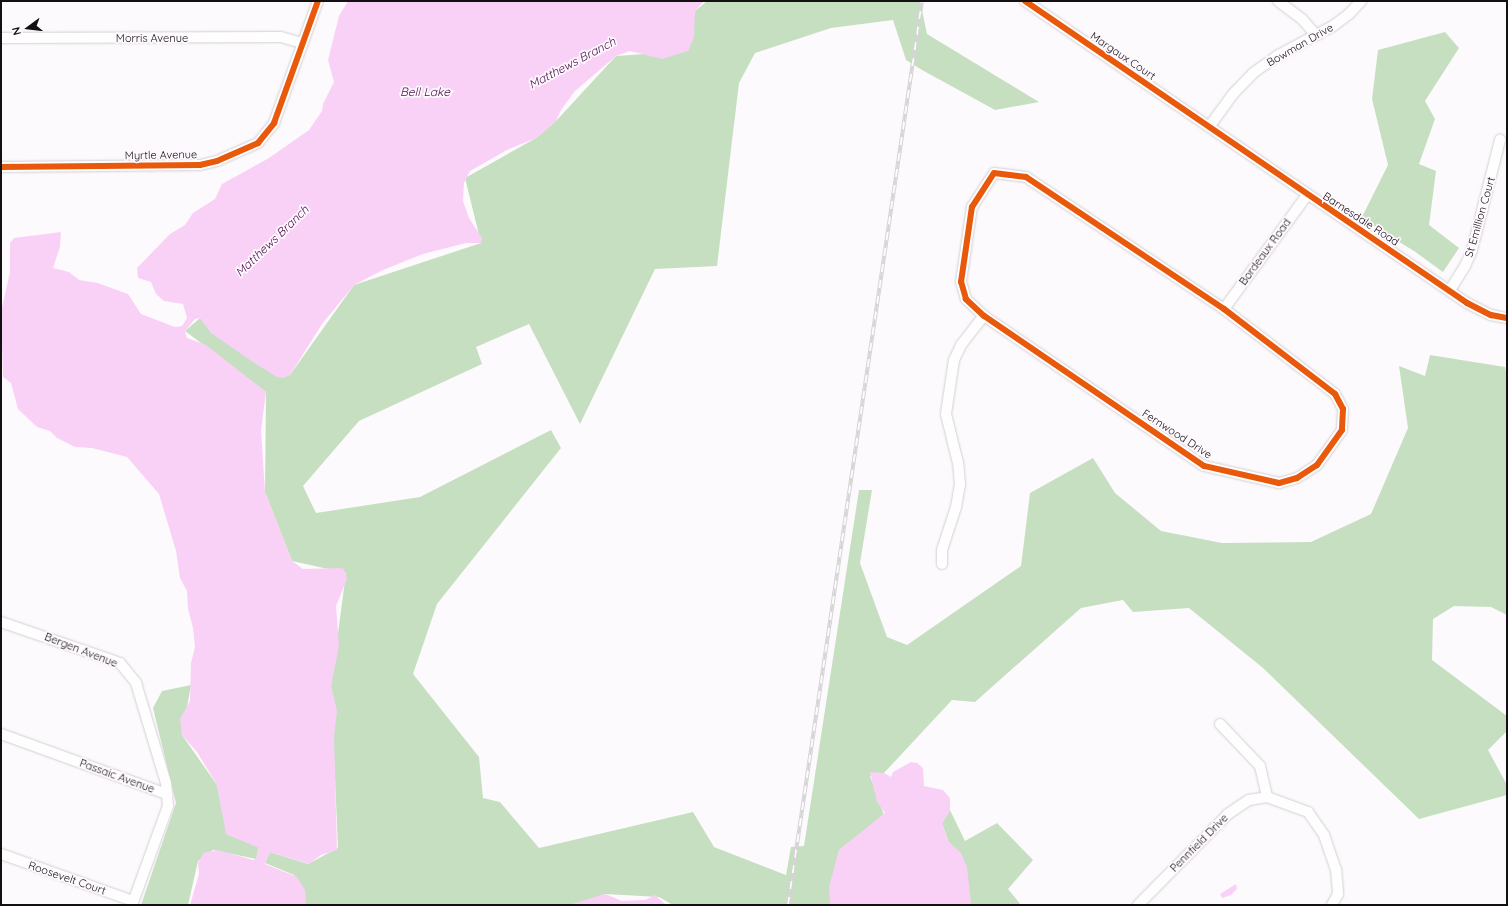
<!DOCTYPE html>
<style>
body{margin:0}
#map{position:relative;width:1508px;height:906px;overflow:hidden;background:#fdfafd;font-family:Quicksand,sans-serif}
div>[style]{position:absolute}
.forest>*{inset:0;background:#c7dfc1}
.water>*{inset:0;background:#f9d1f7}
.roads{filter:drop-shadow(0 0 1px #d3d0d3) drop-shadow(0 0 1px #d3d0d3)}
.street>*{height:10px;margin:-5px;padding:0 5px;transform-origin:5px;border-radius:5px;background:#fffeff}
.rail>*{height:4px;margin-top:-2px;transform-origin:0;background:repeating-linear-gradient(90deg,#fef9fe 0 8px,#d5d5d5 0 16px);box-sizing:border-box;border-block:1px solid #d5d5d5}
.cycleway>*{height:6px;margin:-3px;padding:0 3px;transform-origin:3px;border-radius:3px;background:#e8590c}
span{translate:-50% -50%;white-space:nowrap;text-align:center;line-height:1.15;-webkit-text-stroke:3.5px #fef9fe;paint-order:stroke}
.street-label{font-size:11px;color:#130f13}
.water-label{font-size:12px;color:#4c0c4c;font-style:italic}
.frame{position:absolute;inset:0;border:2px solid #130f13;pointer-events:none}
.north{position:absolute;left:8px;top:8px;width:40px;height:40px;-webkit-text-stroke:3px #fef9fe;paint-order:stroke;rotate:255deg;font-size:11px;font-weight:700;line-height:16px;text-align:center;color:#130f13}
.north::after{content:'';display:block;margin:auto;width:14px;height:18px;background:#130f13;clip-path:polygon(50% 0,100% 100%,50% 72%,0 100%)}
</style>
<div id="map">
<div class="forest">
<div style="clip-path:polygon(707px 1px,920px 1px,927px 34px,1039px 102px,995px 110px,922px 70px,906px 60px,893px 20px,831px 28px,755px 53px,739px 83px,717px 266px,655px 269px,580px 424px,529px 324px,476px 347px,482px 364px,359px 421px,303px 486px,316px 513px,420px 497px,551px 430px,561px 448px,437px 604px,413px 674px,479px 757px,483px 798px,500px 802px,539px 848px,693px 812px,714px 847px,786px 875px,791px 847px,804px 846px,859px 490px,872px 490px,860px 563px,887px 637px,907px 645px,1021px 566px,1030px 493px,1093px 458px,1115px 493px,1161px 531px,1222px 543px,1311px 542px,1371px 514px,1408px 428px,1399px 366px,1425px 376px,1430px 355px,1505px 367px,1507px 376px,1507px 615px,1491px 607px,1454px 606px,1433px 619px,1432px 660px,1507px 716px,1507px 731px,1488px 750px,1507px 785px,1507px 795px,1419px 819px,1263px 668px,1189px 608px,1133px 612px,1123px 600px,1081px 608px,975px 702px,952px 700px,884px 773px,870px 776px,884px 815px,839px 850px,835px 905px,673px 905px,659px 897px,605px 894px,576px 905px,303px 905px,294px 875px,265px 863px,270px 852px,308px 864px,338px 848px,331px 686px,346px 573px,292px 561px,265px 492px,266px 392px,185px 331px,200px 318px,290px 375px,354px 285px,481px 243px,465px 178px,536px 138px,556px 121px,616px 56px,688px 51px,695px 11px)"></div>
<div style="clip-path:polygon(1445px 32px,1459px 48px,1425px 101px,1435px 119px,1419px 164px,1436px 171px,1429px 225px,1459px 248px,1443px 272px,1414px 251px,1361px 219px,1388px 165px,1372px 99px,1378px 50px)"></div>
<div style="clip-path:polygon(191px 685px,182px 735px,217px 785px,227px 834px,259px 847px,256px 859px,213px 850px,198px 861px,188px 905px,141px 905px,176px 803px,153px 708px,162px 691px)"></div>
<div style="clip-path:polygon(950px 810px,965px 841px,997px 823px,1033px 860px,1008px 889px,1021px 905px,970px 905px,942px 823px)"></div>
</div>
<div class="water">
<div style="clip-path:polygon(348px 1px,704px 1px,695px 11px,694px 37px,688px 51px,662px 59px,630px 51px,616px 56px,575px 91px,561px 110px,556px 121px,536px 138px,507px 150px,470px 171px,464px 183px,463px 201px,469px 218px,482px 238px,481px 243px,466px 243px,423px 254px,383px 270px,354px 285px,322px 324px,290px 375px,283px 378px,277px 377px,253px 362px,211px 333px,200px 318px,195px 319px,185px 331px,187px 338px,206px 345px,266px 392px,261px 430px,265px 492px,292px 561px,303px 569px,341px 568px,344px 569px,347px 579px,336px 606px,339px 646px,331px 686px,337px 711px,334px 737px,337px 850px,321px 855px,309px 864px,270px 852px,265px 864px,297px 877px,305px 890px,306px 905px,190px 905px,199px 874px,198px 863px,203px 853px,218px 850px,253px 860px,256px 859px,259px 848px,226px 834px,217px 785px,197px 752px,182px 735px,180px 719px,190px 701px,191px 663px,195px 647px,193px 628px,188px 609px,187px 591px,180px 578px,176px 551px,159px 494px,127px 457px,92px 448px,75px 447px,57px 438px,50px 431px,37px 427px,18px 409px,11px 383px,3px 377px,1px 312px,10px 272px,10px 243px,14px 238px,61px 232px,60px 247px,53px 268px,69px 272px,79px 280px,98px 283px,128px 294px,141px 314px,175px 327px,182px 326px,187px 318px,183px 304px,164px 301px,156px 294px,151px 282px,138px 278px,137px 268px,170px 234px,185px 225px,193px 213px,215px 199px,222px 184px,269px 158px,309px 130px,322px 111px,323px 104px,334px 82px,328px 60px,339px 16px)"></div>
<div style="clip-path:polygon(911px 762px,917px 763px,923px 768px,924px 786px,943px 790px,950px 798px,950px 811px,942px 823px,948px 841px,961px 853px,967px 867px,971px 905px,830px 905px,829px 887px,839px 850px,885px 813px,877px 802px,870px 772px,884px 773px,891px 777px,893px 772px)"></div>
<div style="clip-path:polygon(1236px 884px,1237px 889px,1231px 895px,1222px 898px,1220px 894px)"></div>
<div style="clip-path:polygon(605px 894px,622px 901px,645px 900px,655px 895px,666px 905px,569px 905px)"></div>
</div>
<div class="roads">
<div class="street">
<div style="left:1025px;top:1px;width:535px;rotate:34.34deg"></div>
<div style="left:1467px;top:303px;width:27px;rotate:27deg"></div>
<div style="left:1491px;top:315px;width:16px;rotate:11deg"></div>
<div style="left:1278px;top:1px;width:30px;rotate:37deg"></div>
<div style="left:1302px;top:19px;width:20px;rotate:49deg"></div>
<div style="left:1px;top:38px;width:280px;rotate:-0.2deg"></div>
<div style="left:281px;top:37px;width:22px;rotate:16deg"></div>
<div style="left:1209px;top:127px;width:39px;rotate:-54deg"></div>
<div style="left:1232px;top:95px;width:30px;rotate:-46deg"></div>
<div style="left:1253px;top:73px;width:29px;rotate:-35deg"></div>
<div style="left:1277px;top:56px;width:64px;rotate:-28.2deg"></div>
<div style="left:1333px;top:26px;width:20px;rotate:-37deg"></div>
<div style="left:1349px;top:14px;width:18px;rotate:-47deg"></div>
<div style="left:1px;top:167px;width:199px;rotate:-0.6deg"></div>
<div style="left:200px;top:165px;width:17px;rotate:-13deg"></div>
<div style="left:217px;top:161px;width:45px;rotate:-23.7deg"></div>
<div style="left:258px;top:143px;width:26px;rotate:-51deg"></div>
<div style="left:274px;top:123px;width:130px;rotate:-70.2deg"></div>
<div style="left:994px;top:173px;width:32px;rotate:7deg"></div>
<div style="left:1026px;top:177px;width:238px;rotate:33.7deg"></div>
<div style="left:1224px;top:309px;width:140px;rotate:37.4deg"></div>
<div style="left:1335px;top:394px;width:17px;rotate:62deg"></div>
<div style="left:1343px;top:409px;width:21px;rotate:93deg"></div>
<div style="left:1342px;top:430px;width:43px;rotate:125.5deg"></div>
<div style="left:1317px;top:465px;width:24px;rotate:147deg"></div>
<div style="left:1297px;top:478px;width:19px;rotate:164deg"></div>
<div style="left:1279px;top:483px;width:77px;rotate:-167.2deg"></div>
<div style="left:1204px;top:466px;width:266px;rotate:-145.7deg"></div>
<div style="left:984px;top:316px;width:25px;rotate:-137deg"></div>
<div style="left:966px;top:299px;width:18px;rotate:-106deg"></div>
<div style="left:961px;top:282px;width:76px;rotate:-81.7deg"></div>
<div style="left:972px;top:207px;width:40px;rotate:-57.1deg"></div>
<div style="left:1450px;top:290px;width:28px;rotate:-58deg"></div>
<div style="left:1465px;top:266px;width:17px;rotate:-66deg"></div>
<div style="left:1472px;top:250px;width:114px;rotate:-75.7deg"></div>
<div style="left:1224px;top:309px;width:141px;rotate:-53.9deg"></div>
<div style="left:942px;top:564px;width:14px;rotate:-90deg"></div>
<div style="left:942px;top:550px;width:45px;rotate:-72deg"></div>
<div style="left:956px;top:507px;width:23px;rotate:-80deg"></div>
<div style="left:960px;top:484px;width:21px;rotate:-95deg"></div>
<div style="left:958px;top:463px;width:50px;rotate:-103.8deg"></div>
<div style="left:946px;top:414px;width:55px;rotate:-81.6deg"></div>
<div style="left:954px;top:360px;width:17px;rotate:-65deg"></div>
<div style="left:961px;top:345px;width:37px;rotate:-52deg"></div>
<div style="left:1px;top:622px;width:126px;rotate:19deg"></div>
<div style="left:120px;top:663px;width:26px;rotate:51deg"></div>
<div style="left:136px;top:683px;width:104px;rotate:73.3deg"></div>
<div style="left:166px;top:783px;width:23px;rotate:85deg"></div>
<div style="left:168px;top:806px;width:105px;rotate:110deg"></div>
<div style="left:1220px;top:724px;width:58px;rotate:46.4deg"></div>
<div style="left:1260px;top:766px;width:32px;rotate:77deg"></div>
<div style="left:1px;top:734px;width:177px;rotate:19.9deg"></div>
<div style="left:1px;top:854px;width:140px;rotate:19.6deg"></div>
<div style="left:1138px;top:905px;width:128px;rotate:-45.3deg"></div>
<div style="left:1228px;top:814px;width:25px;rotate:-34deg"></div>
<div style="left:1249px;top:800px;width:18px;rotate:-9deg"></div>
<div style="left:1267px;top:797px;width:44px;rotate:20.1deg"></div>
<div style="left:1308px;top:812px;width:28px;rotate:55deg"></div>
<div style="left:1324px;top:835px;width:36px;rotate:71deg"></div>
<div style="left:1336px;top:869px;width:25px;rotate:85deg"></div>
<div style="left:1338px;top:894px;width:13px;rotate:119deg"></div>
</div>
</div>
<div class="rail">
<div style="left:788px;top:905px;width:914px;rotate:-81.57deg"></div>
</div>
<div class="cycleway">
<div style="left:1025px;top:1px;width:535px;rotate:34.34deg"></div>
<div style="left:1467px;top:303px;width:27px;rotate:27deg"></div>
<div style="left:1491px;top:315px;width:16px;rotate:11deg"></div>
<div style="left:1px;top:167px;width:199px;rotate:-0.6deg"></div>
<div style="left:200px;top:165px;width:17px;rotate:-13deg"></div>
<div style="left:217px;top:161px;width:45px;rotate:-23.7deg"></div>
<div style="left:258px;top:143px;width:26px;rotate:-51deg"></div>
<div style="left:274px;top:123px;width:130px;rotate:-70.2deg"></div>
<div style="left:994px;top:173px;width:32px;rotate:7deg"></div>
<div style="left:1026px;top:177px;width:238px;rotate:33.7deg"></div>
<div style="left:1224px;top:309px;width:140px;rotate:37.4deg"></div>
<div style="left:1335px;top:394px;width:17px;rotate:62deg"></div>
<div style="left:1343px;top:409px;width:21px;rotate:93deg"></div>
<div style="left:1342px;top:430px;width:43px;rotate:125.5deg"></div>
<div style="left:1317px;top:465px;width:24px;rotate:147deg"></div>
<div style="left:1297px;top:478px;width:19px;rotate:164deg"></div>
<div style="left:1279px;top:483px;width:77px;rotate:-167.2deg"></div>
<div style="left:1204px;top:466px;width:266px;rotate:-145.7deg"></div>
<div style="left:984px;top:316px;width:25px;rotate:-137deg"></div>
<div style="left:966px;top:299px;width:18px;rotate:-106deg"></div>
<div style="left:961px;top:282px;width:76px;rotate:-81.7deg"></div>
<div style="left:972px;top:207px;width:40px;rotate:-57.1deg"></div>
</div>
<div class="street-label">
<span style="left:152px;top:38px">Morris Avenue</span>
<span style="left:1300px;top:45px;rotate:-30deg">Bowman Drive</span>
<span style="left:1123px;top:56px;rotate:34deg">Margaux Court</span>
<span style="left:161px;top:155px;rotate:-1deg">Myrtle Avenue</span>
<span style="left:1480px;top:217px;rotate:-74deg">St Emillion Court</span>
<span style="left:1361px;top:219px;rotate:33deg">Barnesdale Road</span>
<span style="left:1265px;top:252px;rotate:-54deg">Bordeaux Road</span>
<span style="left:1177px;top:434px;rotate:33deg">Fernwood Drive</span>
<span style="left:81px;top:650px;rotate:21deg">Bergen Avenue</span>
<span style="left:117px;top:776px;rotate:20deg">Passaic Avenue</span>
<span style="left:1199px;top:843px;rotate:-45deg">Pennfield Drive</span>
<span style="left:67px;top:878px;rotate:19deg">Roosevelt Court</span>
</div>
<div class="water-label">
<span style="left:572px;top:63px;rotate:-28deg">Matthews Branch</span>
<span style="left:425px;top:92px">Bell Lake</span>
<span style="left:272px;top:241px;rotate:-44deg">Matthews Branch</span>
</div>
<div class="frame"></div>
<div class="north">N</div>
</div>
